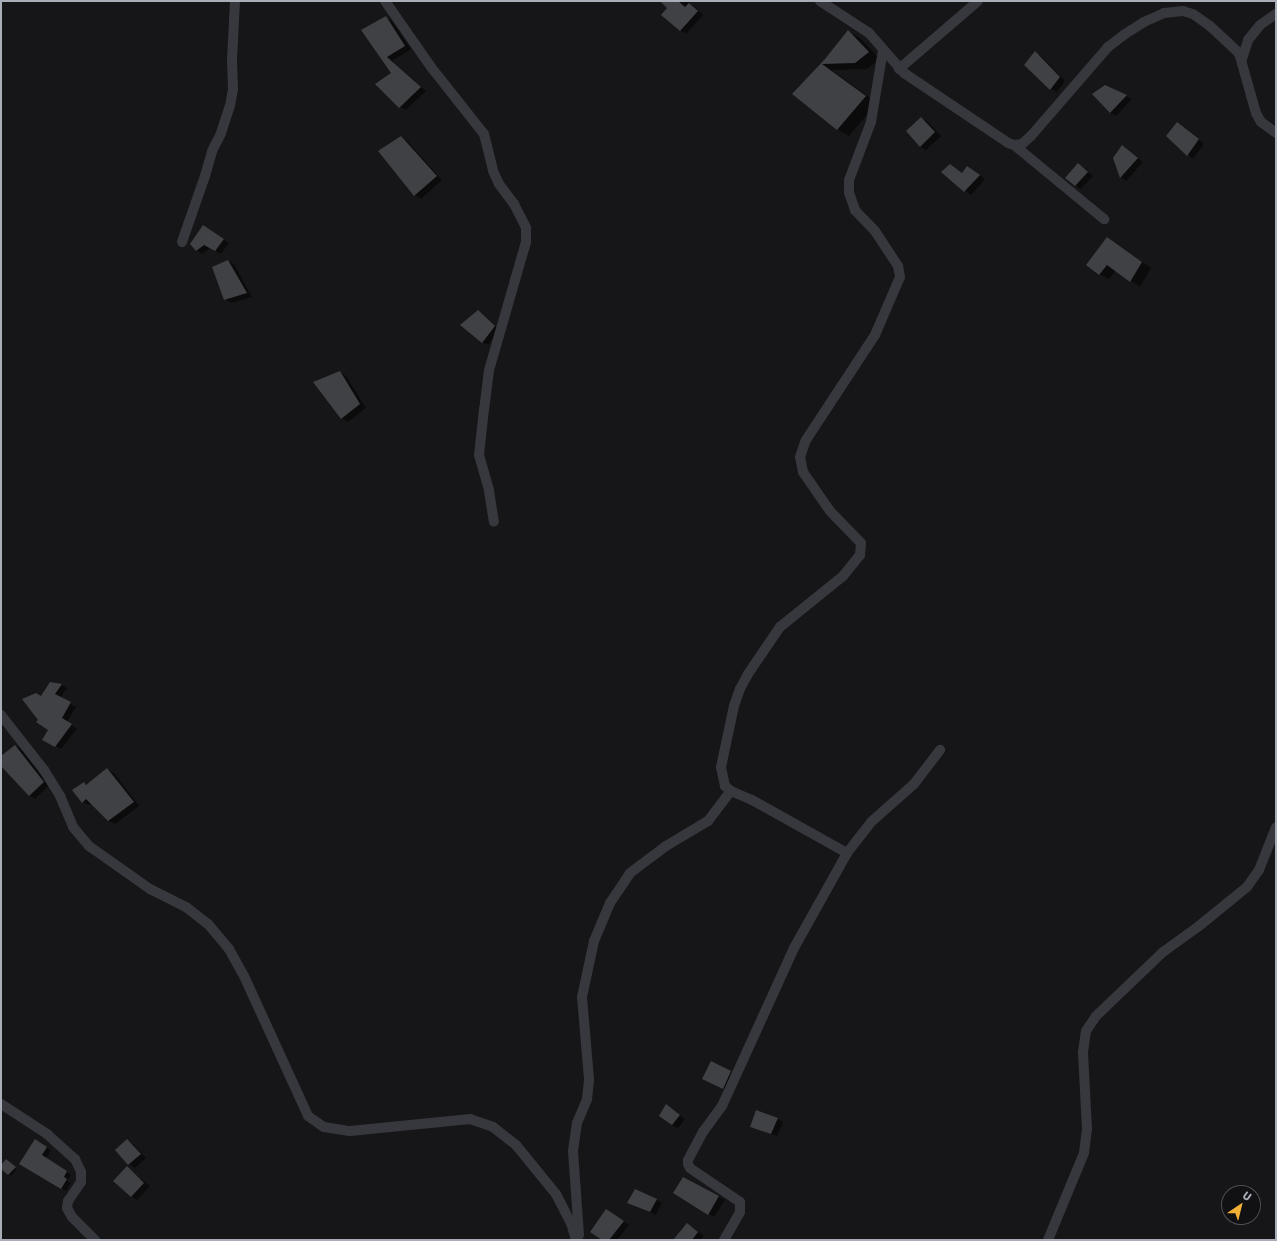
<!DOCTYPE html>
<style>
body{margin:0}
#map{position:relative;width:1277px;height:1241px;overflow:hidden;background:#161618;font-family:Jost,sans-serif}
div>[style]{position:absolute}
.shadow>*{inset:0;background:#0007}
.building>*{inset:0;background:#404145}
.minor>*{height:10px;margin:-5px;padding:0 5px;transform-origin:5px;border-radius:5px;background:#37383d}
span{translate:-50% -50%;white-space:nowrap;text-align:center;line-height:1.15;-webkit-text-stroke:4px #111113;paint-order:stroke}
.frame{position:absolute;inset:0;border:2px solid #a8adb8;pointer-events:none}
.north{position:absolute;left:1221px;top:1185px;width:40px;height:40px;box-sizing:border-box;background:#111113;border:1px solid #4d4f55;border-radius:50%;rotate:35deg;font-size:11px;font-weight:700;line-height:16px;text-align:center;color:#a8adb8}
.north::after{content:'';display:block;margin:auto;width:14px;height:18px;background:#f2b134;clip-path:polygon(50% 0,100% 100%,50% 72%,0 100%)}
</style>
<div id="map">
<div class="shadow">
<div style="clip-path:polygon(661px 1px,688px 1px,703px 15px,686px 34px,680px 30px,668px 8px)"></div>
<div style="clip-path:polygon(386px 18px,392px 21px,411px 49px,392px 61px,426px 91px,406px 110px,400px 107px,393px 73px,363px 30px)"></div>
<div style="clip-path:polygon(849px 32px,860px 38px,880px 59px,867px 69px,832px 70px,877px 103px,849px 136px,837px 129px,822px 64px)"></div>
<div style="clip-path:polygon(1035px 53px,1041px 56px,1065px 81px,1057px 92px,1051px 89px)"></div>
<div style="clip-path:polygon(1105px 86px,1132px 99px,1116px 116px,1111px 113px,1094px 94px)"></div>
<div style="clip-path:polygon(921px 118px,927px 121px,941px 136px,926px 150px,920px 147px)"></div>
<div style="clip-path:polygon(1183px 127px,1204px 144px,1193px 159px,1168px 136px)"></div>
<div style="clip-path:polygon(401px 137px,407px 141px,442px 180px,421px 199px,415px 195px)"></div>
<div style="clip-path:polygon(1123px 146px,1143px 162px,1126px 181px,1121px 177px)"></div>
<div style="clip-path:polygon(1078px 164px,1093px 176px,1081px 189px,1075px 186px)"></div>
<div style="clip-path:polygon(950px 165px,963px 174px,973px 171px,985px 179px,971px 195px,942px 172px)"></div>
<div style="clip-path:polygon(209px 230px,229px 243px,221px 254px,210px 248px,202px 254px,196px 250px)"></div>
<div style="clip-path:polygon(1108px 238px,1151px 268px,1140px 287px,1116px 270px,1109px 279px,1099px 274px)"></div>
<div style="clip-path:polygon(228px 261px,234px 264px,252px 297px,231px 303px,225px 299px)"></div>
<div style="clip-path:polygon(478px 311px,500px 330px,488px 345px,482px 342px)"></div>
<div style="clip-path:polygon(340px 372px,346px 376px,366px 408px,348px 422px,342px 418px)"></div>
<div style="clip-path:polygon(50px 683px,62px 685px,67px 688px,60px 698px,76px 707px,67px 722px,77px 729px,61px 749px,49px 743px,49px 729px,39px 720px,42px 697px)"></div>
<div style="clip-path:polygon(15px 746px,21px 749px,49px 785px,35px 799px,29px 795px,1px 764px,1px 758px)"></div>
<div style="clip-path:polygon(108px 770px,114px 773px,139px 806px,115px 824px,109px 821px,91px 803px,89px 805px,83px 802px,84px 783px,88px 785px)"></div>
<div style="clip-path:polygon(730px 1072px,736px 1075px,729px 1091px,709px 1082px)"></div>
<div style="clip-path:polygon(667px 1105px,685px 1119px,678px 1128px,672px 1125px)"></div>
<div style="clip-path:polygon(778px 1119px,783px 1122px,777px 1136px,751px 1127px)"></div>
<div style="clip-path:polygon(127px 1141px,133px 1144px,146px 1158px,135px 1168px,129px 1164px)"></div>
<div style="clip-path:polygon(40px 1143px,51px 1150px,46px 1158px,71px 1175px,67px 1181px,71px 1183px,66px 1191px,21px 1164px)"></div>
<div style="clip-path:polygon(9px 1162px,17px 1169px,11px 1176px,1px 1168px)"></div>
<div style="clip-path:polygon(127px 1168px,150px 1186px,137px 1200px,131px 1196px)"></div>
<div style="clip-path:polygon(683px 1178px,725px 1200px,714px 1217px,674px 1193px)"></div>
<div style="clip-path:polygon(656px 1200px,662px 1203px,656px 1215px,629px 1203px)"></div>
<div style="clip-path:polygon(612px 1214px,629px 1225px,617px 1240px,604px 1240px)"></div>
<div style="clip-path:polygon(688px 1224px,704px 1236px,700px 1240px,676px 1240px)"></div>
</div>
<div class="building">
<div style="clip-path:polygon(660px 1px,678px 1px,685px 7px,689px 3px,698px 11px,680px 31px,661px 15px,667px 8px)"></div>
<div style="clip-path:polygon(386px 16px,405px 46px,387px 57px,421px 87px,399px 108px,375px 84px,391px 73px,361px 30px)"></div>
<div style="clip-path:polygon(848px 30px,869px 52px,855px 63px,822px 64px,866px 96px,837px 130px,792px 94px,825px 59px)"></div>
<div style="clip-path:polygon(1035px 51px,1060px 77px,1050px 90px,1024px 65px)"></div>
<div style="clip-path:polygon(1105px 85px,1127px 95px,1110px 113px,1092px 94px)"></div>
<div style="clip-path:polygon(921px 117px,935px 132px,920px 147px,906px 131px)"></div>
<div style="clip-path:polygon(1177px 122px,1199px 139px,1187px 156px,1166px 136px)"></div>
<div style="clip-path:polygon(401px 136px,437px 176px,414px 196px,378px 151px)"></div>
<div style="clip-path:polygon(1122px 145px,1138px 158px,1120px 178px,1113px 158px)"></div>
<div style="clip-path:polygon(1078px 163px,1088px 172px,1075px 186px,1065px 178px)"></div>
<div style="clip-path:polygon(950px 164px,962px 173px,967px 166px,980px 175px,964px 192px,941px 172px)"></div>
<div style="clip-path:polygon(203px 225px,224px 239px,215px 251px,204px 245px,196px 251px,190px 244px)"></div>
<div style="clip-path:polygon(1107px 237px,1142px 262px,1130px 282px,1107px 265px,1099px 275px,1086px 265px)"></div>
<div style="clip-path:polygon(228px 260px,247px 293px,224px 300px,212px 267px)"></div>
<div style="clip-path:polygon(478px 310px,495px 326px,482px 343px,460px 325px)"></div>
<div style="clip-path:polygon(340px 371px,360px 404px,341px 419px,313px 382px)"></div>
<div style="clip-path:polygon(50px 682px,62px 684px,55px 694px,71px 702px,62px 718px,72px 724px,55px 747px,42px 740px,48px 730px,36px 722px,38px 720px,22px 699px,36px 693px,41px 696px)"></div>
<div style="clip-path:polygon(15px 745px,44px 782px,29px 796px,1px 766px,1px 756px)"></div>
<div style="clip-path:polygon(107px 768px,134px 802px,108px 821px,86px 799px,82px 803px,72px 790px,84px 782px,86px 785px)"></div>
<div style="clip-path:polygon(711px 1061px,731px 1071px,723px 1089px,702px 1079px)"></div>
<div style="clip-path:polygon(666px 1104px,680px 1115px,672px 1125px,659px 1116px)"></div>
<div style="clip-path:polygon(756px 1110px,778px 1118px,771px 1134px,750px 1127px)"></div>
<div style="clip-path:polygon(35px 1139px,47px 1147px,42px 1155px,67px 1171px,64px 1177px,67px 1179px,61px 1189px,19px 1164px)"></div>
<div style="clip-path:polygon(127px 1139px,141px 1154px,128px 1165px,115px 1150px)"></div>
<div style="clip-path:polygon(6px 1159px,16px 1167px,8px 1175px,1px 1169px,1px 1165px)"></div>
<div style="clip-path:polygon(127px 1166px,144px 1183px,131px 1197px,113px 1181px)"></div>
<div style="clip-path:polygon(683px 1177px,719px 1196px,708px 1215px,673px 1193px)"></div>
<div style="clip-path:polygon(635px 1189px,657px 1199px,650px 1212px,627px 1203px)"></div>
<div style="clip-path:polygon(606px 1209px,624px 1221px,609px 1240px,602px 1240px,590px 1232px)"></div>
<div style="clip-path:polygon(687px 1223px,698px 1232px,692px 1240px,673px 1240px)"></div>
</div>
<div class="minor">
<div style="left:385px;top:1px;width:80px;rotate:55.1deg"></div>
<div style="left:431px;top:67px;width:85px;rotate:51.7deg"></div>
<div style="left:484px;top:134px;width:38px;rotate:76deg"></div>
<div style="left:493px;top:171px;width:14px;rotate:65deg"></div>
<div style="left:499px;top:184px;width:25px;rotate:53deg"></div>
<div style="left:514px;top:204px;width:27px;rotate:63deg"></div>
<div style="left:526px;top:228px;width:14px;rotate:90deg"></div>
<div style="left:526px;top:242px;width:133px;rotate:106.1deg"></div>
<div style="left:489px;top:370px;width:39px;rotate:97deg"></div>
<div style="left:484px;top:409px;width:46px;rotate:96.2deg"></div>
<div style="left:479px;top:455px;width:37px;rotate:74deg"></div>
<div style="left:489px;top:491px;width:31px;rotate:81deg"></div>
<div style="left:820px;top:1px;width:59px;rotate:33.1deg"></div>
<div style="left:869px;top:33px;width:53px;rotate:48.8deg"></div>
<div style="left:904px;top:73px;width:125px;rotate:33.9deg"></div>
<div style="left:1008px;top:143px;width:6px;rotate:18deg"></div>
<div style="left:1014px;top:145px;width:8px;rotate:-7deg"></div>
<div style="left:1022px;top:144px;width:12px;rotate:-42deg"></div>
<div style="left:1031px;top:136px;width:118px;rotate:-49.1deg"></div>
<div style="left:1108px;top:47px;width:21px;rotate:-37deg"></div>
<div style="left:1125px;top:34px;width:22px;rotate:-32deg"></div>
<div style="left:1144px;top:22px;width:22px;rotate:-24deg"></div>
<div style="left:1164px;top:13px;width:19px;rotate:-6deg"></div>
<div style="left:1183px;top:11px;width:10px;rotate:17deg"></div>
<div style="left:1193px;top:14px;width:21px;rotate:35deg"></div>
<div style="left:1210px;top:26px;width:40px;rotate:43deg"></div>
<div style="left:1239px;top:53px;width:62px;rotate:74.2deg"></div>
<div style="left:1256px;top:113px;width:10px;rotate:61deg"></div>
<div style="left:1261px;top:122px;width:19px;rotate:36deg"></div>
<div style="left:1242px;top:59px;width:20px;rotate:-72deg"></div>
<div style="left:1248px;top:40px;width:19px;rotate:-51deg"></div>
<div style="left:1260px;top:25px;width:19px;rotate:-35deg"></div>
<div style="left:899px;top:69px;width:104px;rotate:-40.7deg"></div>
<div style="left:1014px;top:145px;width:117px;rotate:39.4deg"></div>
<div style="left:182px;top:242px;width:70px;rotate:-70.8deg"></div>
<div style="left:205px;top:176px;width:26px;rotate:-74deg"></div>
<div style="left:212px;top:151px;width:20px;rotate:-63deg"></div>
<div style="left:221px;top:133px;width:28px;rotate:-72deg"></div>
<div style="left:230px;top:106px;width:17px;rotate:-80deg"></div>
<div style="left:233px;top:89px;width:29px;rotate:-92deg"></div>
<div style="left:232px;top:60px;width:59px;rotate:-87.1deg"></div>
<div style="left:1px;top:715px;width:70px;rotate:52deg"></div>
<div style="left:44px;top:770px;width:31px;rotate:58deg"></div>
<div style="left:60px;top:796px;width:34px;rotate:67deg"></div>
<div style="left:73px;top:827px;width:25px;rotate:50deg"></div>
<div style="left:89px;top:846px;width:75px;rotate:35.2deg"></div>
<div style="left:150px;top:889px;width:40px;rotate:26.6deg"></div>
<div style="left:186px;top:907px;width:28px;rotate:38deg"></div>
<div style="left:208px;top:924px;width:33px;rotate:50deg"></div>
<div style="left:229px;top:949px;width:31px;rotate:61deg"></div>
<div style="left:244px;top:976px;width:154px;rotate:65.4deg"></div>
<div style="left:308px;top:1116px;width:19px;rotate:35deg"></div>
<div style="left:324px;top:1127px;width:26px;rotate:9deg"></div>
<div style="left:350px;top:1131px;width:121px;rotate:-5.7deg"></div>
<div style="left:470px;top:1119px;width:24px;rotate:19deg"></div>
<div style="left:493px;top:1127px;width:29px;rotate:38deg"></div>
<div style="left:516px;top:1145px;width:63px;rotate:50.8deg"></div>
<div style="left:556px;top:1194px;width:36px;rotate:63deg"></div>
<div style="left:572px;top:1226px;width:15px;rotate:74deg"></div>
<div style="left:847px;top:853px;width:109px;rotate:-150.8deg"></div>
<div style="left:752px;top:800px;width:23px;rotate:-157deg"></div>
<div style="left:731px;top:791px;width:8px;rotate:-140deg"></div>
<div style="left:725px;top:786px;width:19px;rotate:-102deg"></div>
<div style="left:721px;top:767px;width:62px;rotate:-78deg"></div>
<div style="left:734px;top:706px;width:18px;rotate:-71deg"></div>
<div style="left:740px;top:689px;width:17px;rotate:-62deg"></div>
<div style="left:748px;top:674px;width:57px;rotate:-55.8deg"></div>
<div style="left:780px;top:627px;width:81px;rotate:-39deg"></div>
<div style="left:843px;top:576px;width:27px;rotate:-51deg"></div>
<div style="left:860px;top:555px;width:12px;rotate:-85deg"></div>
<div style="left:861px;top:543px;width:45px;rotate:-134.1deg"></div>
<div style="left:830px;top:511px;width:47px;rotate:-124.7deg"></div>
<div style="left:803px;top:472px;width:15px;rotate:-101deg"></div>
<div style="left:800px;top:457px;width:18px;rotate:-71deg"></div>
<div style="left:806px;top:440px;width:126px;rotate:-56.7deg"></div>
<div style="left:875px;top:335px;width:63px;rotate:-66.7deg"></div>
<div style="left:900px;top:277px;width:11px;rotate:-100deg"></div>
<div style="left:898px;top:266px;width:42px;rotate:-123.3deg"></div>
<div style="left:875px;top:231px;width:29px;rotate:-134deg"></div>
<div style="left:855px;top:210px;width:18px;rotate:-109deg"></div>
<div style="left:849px;top:193px;width:13px;rotate:-90deg"></div>
<div style="left:849px;top:180px;width:62px;rotate:-69.2deg"></div>
<div style="left:871px;top:122px;width:73px;rotate:-80.5deg"></div>
<div style="left:1px;top:1104px;width:55px;rotate:33.1deg"></div>
<div style="left:47px;top:1134px;width:38px;rotate:42deg"></div>
<div style="left:75px;top:1159px;width:14px;rotate:65deg"></div>
<div style="left:81px;top:1172px;width:10px;rotate:90deg"></div>
<div style="left:81px;top:1182px;width:23px;rotate:124deg"></div>
<div style="left:68px;top:1201px;width:7px;rotate:98deg"></div>
<div style="left:67px;top:1208px;width:10px;rotate:61deg"></div>
<div style="left:72px;top:1217px;width:33px;rotate:45deg"></div>
<div style="left:579px;top:1235px;width:84px;rotate:-94.1deg"></div>
<div style="left:573px;top:1151px;width:28px;rotate:-82deg"></div>
<div style="left:577px;top:1123px;width:26px;rotate:-67deg"></div>
<div style="left:587px;top:1099px;width:20px;rotate:-84deg"></div>
<div style="left:589px;top:1079px;width:82px;rotate:-94.9deg"></div>
<div style="left:582px;top:997px;width:57px;rotate:-77.9deg"></div>
<div style="left:594px;top:941px;width:41px;rotate:-67.2deg"></div>
<div style="left:610px;top:903px;width:36px;rotate:-56deg"></div>
<div style="left:630px;top:873px;width:45px;rotate:-36.9deg"></div>
<div style="left:666px;top:846px;width:49px;rotate:-30.8deg"></div>
<div style="left:708px;top:821px;width:38px;rotate:-53deg"></div>
<div style="left:724px;top:1240px;width:32px;rotate:-60deg"></div>
<div style="left:740px;top:1212px;width:10px;rotate:-90deg"></div>
<div style="left:740px;top:1202px;width:60px;rotate:-145.8deg"></div>
<div style="left:690px;top:1168px;width:4px;rotate:-117deg"></div>
<div style="left:688px;top:1164px;width:4px;rotate:-90deg"></div>
<div style="left:688px;top:1160px;width:32px;rotate:-62deg"></div>
<div style="left:703px;top:1132px;width:32px;rotate:-54deg"></div>
<div style="left:722px;top:1106px;width:174px;rotate:-65.5deg"></div>
<div style="left:794px;top:948px;width:109px;rotate:-60.8deg"></div>
<div style="left:847px;top:853px;width:39px;rotate:-52deg"></div>
<div style="left:871px;top:822px;width:57px;rotate:-41.5deg"></div>
<div style="left:914px;top:784px;width:43px;rotate:-52.6deg"></div>
<div style="left:1048px;top:1240px;width:94px;rotate:-67.5deg"></div>
<div style="left:1084px;top:1153px;width:24px;rotate:-83deg"></div>
<div style="left:1087px;top:1129px;width:77px;rotate:-93deg"></div>
<div style="left:1083px;top:1052px;width:21px;rotate:-82deg"></div>
<div style="left:1086px;top:1031px;width:18px;rotate:-56deg"></div>
<div style="left:1096px;top:1016px;width:93px;rotate:-43.7deg"></div>
<div style="left:1163px;top:952px;width:44px;rotate:-35.8deg"></div>
<div style="left:1199px;top:926px;width:62px;rotate:-39.1deg"></div>
<div style="left:1247px;top:887px;width:21px;rotate:-55deg"></div>
<div style="left:1259px;top:870px;width:46px;rotate:-68.4deg"></div>
</div>
<div class="frame"></div>
<div class="north">U</div>
</div>
